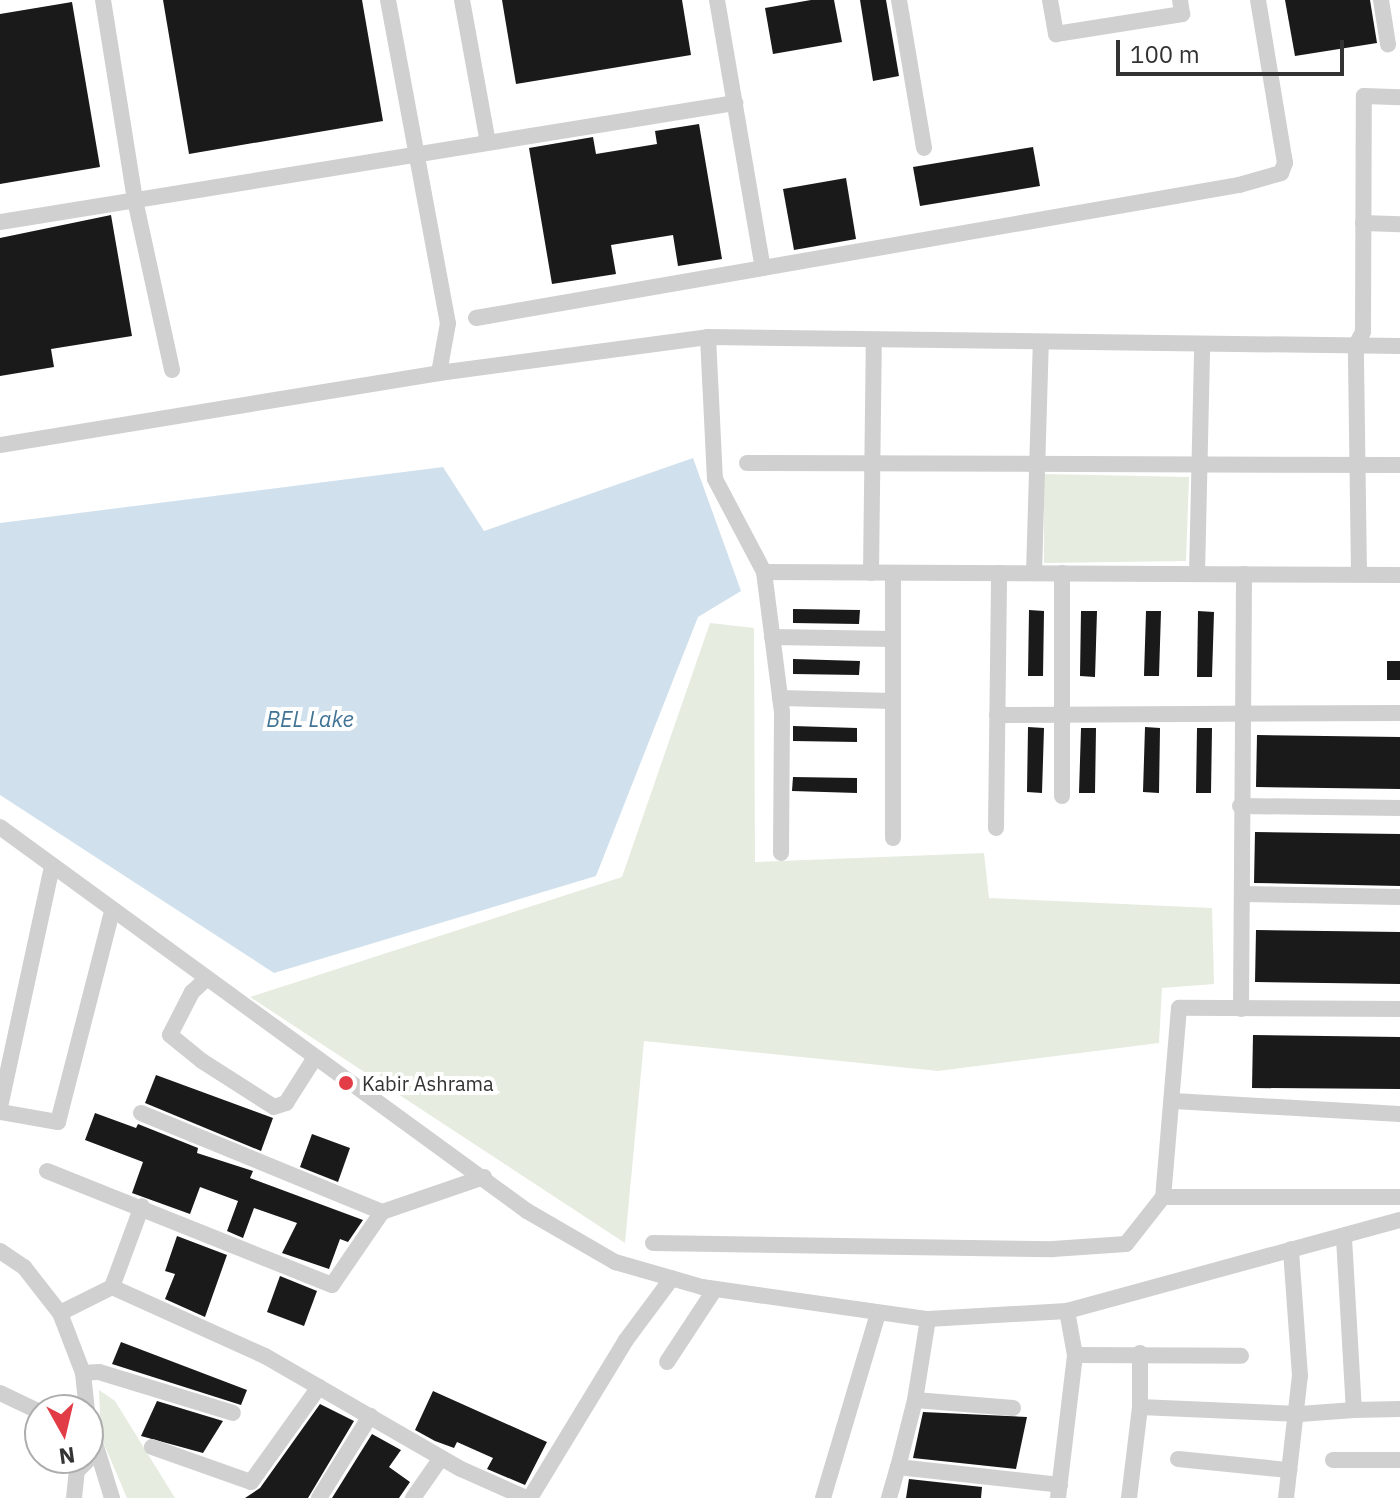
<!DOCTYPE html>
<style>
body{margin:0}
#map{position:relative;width:1400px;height:1498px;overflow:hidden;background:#fff;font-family:"IBM Plex Sans",sans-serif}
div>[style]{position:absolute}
.green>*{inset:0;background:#e6ecdf}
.water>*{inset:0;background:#d0e1ed}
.building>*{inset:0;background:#1a1a1a}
.minor>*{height:16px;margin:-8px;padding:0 8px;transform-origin:8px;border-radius:8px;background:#d0d0d0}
.dots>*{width:22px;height:22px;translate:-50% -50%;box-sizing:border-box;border:4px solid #fff;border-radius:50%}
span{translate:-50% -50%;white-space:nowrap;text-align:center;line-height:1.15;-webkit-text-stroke:8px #fff;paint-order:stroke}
.poi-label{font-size:20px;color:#333}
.left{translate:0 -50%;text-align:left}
.water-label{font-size:22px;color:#417395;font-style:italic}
.north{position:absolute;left:24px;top:1394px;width:80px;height:80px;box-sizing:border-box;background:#fff;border:2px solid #adadad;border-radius:50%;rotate:172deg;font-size:22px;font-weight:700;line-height:32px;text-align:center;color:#333}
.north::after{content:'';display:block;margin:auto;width:28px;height:36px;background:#e23d46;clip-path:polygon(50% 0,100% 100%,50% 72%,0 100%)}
.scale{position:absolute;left:1116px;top:40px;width:228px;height:36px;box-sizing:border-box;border:4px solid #333;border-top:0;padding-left:10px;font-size:24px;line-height:28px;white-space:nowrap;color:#333;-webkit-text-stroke:6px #fff;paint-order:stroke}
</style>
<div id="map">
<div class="green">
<div style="clip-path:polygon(1044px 474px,1189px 477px,1186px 561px,1044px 563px)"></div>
<div style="clip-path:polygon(710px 623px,754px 628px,755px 862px,984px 853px,989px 898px,1212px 908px,1214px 984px,1162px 988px,1159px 1043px,938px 1071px,644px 1041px,625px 1243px,250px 997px,622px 877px)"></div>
<div style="clip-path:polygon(99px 1390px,115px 1401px,175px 1498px,127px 1498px,101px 1437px)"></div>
</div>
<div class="water">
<div style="clip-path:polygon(693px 458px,741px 591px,698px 617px,596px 876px,274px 973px,0 795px,0 523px,443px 467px,484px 531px)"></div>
</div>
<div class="building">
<div style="clip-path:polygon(163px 0,362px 0,383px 121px,189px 154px)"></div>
<div style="clip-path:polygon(502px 0,682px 0,691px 55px,516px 84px)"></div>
<div style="clip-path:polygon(811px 0,834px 0,842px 42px,773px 54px,765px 8px)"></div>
<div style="clip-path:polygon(860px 0,886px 0,899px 76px,873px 81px)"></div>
<div style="clip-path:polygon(1285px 0,1370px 0,1377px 43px,1295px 56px)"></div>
<div style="clip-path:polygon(72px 2px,100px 167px,0 184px,0 14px)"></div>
<div style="clip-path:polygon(699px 124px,722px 259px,678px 266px,673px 235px,611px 245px,616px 274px,552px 284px,529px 148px,593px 137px,596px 154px,657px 144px,655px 131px)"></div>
<div style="clip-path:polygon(1033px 147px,1040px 186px,920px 206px,913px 167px)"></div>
<div style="clip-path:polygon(846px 178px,856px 239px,794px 250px,783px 189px)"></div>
<div style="clip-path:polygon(111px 215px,132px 336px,51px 349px,54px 367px,0 376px,0 238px)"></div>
<div style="clip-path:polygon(793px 609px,860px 610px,859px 624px,793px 623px)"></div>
<div style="clip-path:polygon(1029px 610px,1044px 611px,1043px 676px,1028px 676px)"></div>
<div style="clip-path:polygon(1081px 611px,1097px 611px,1095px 677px,1080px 676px)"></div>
<div style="clip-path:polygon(1146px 611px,1161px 611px,1159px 676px,1144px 676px)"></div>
<div style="clip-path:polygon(1198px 611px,1214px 612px,1212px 677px,1197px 677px)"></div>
<div style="clip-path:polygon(793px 659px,860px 661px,859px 675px,793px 674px)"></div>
<div style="clip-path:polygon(1387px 661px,1400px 661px,1400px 680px,1387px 680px)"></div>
<div style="clip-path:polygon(793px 726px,857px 728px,857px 742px,793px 741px)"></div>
<div style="clip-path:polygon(1028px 727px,1044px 728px,1042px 793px,1027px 792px)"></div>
<div style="clip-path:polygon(1145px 727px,1160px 728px,1159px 793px,1143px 792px)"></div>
<div style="clip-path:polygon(1081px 728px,1096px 728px,1095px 793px,1079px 793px)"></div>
<div style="clip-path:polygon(1197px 728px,1212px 728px,1211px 793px,1196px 793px)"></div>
<div style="clip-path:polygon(1257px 735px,1400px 737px,1400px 789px,1256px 787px)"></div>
<div style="clip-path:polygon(793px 777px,857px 778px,857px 793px,792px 791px)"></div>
<div style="clip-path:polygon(1255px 832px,1400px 834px,1400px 886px,1254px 883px)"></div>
<div style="clip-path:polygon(1256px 930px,1400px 932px,1400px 984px,1255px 982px)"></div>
<div style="clip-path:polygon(1253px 1035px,1400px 1037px,1400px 1089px,1252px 1088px)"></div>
<div style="clip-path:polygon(156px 1075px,273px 1118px,261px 1151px,145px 1103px)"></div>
<div style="clip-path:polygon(95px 1113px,136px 1128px,138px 1124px,198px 1148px,197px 1153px,253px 1171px,250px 1178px,363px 1220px,348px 1242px,340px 1239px,329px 1269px,282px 1253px,297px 1223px,254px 1208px,243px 1238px,227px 1231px,238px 1201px,200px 1187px,190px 1214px,132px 1193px,143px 1162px,85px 1140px)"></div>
<div style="clip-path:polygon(312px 1134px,350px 1148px,338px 1182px,300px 1167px)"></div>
<div style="clip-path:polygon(177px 1236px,227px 1255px,205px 1317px,165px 1299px,175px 1274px,165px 1271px)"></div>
<div style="clip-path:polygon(280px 1276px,317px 1291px,304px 1326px,267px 1312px)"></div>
<div style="clip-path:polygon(121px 1342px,247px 1390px,241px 1405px,112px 1364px)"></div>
<div style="clip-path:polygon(433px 1391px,547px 1442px,525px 1485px,487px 1469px,493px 1458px,457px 1442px,454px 1448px,435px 1441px,415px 1430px)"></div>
<div style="clip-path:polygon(157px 1401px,223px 1421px,203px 1453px,141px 1436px)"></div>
<div style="clip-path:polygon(320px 1404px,354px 1421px,308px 1498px,245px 1498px,260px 1488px)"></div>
<div style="clip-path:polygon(923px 1412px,1027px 1417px,1016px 1469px,913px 1458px)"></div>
<div style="clip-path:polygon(372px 1434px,401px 1450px,389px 1467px,410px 1482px,399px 1498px,332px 1498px)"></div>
<div style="clip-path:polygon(909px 1479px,982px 1487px,981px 1498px,906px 1498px)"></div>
</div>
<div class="minor">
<div style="left:103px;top:0;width:203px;rotate:80.9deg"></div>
<div style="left:135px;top:200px;width:174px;rotate:77.7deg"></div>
<div style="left:388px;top:0;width:329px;rotate:79.5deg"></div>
<div style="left:448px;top:323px;width:51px;rotate:100.2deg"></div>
<div style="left:462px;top:0;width:145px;rotate:79.7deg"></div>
<div style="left:717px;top:0;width:272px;rotate:80.3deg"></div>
<div style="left:899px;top:0;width:150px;rotate:80.4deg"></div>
<div style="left:1050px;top:0;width:35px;rotate:80deg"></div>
<div style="left:1056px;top:34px;width:128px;rotate:-9deg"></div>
<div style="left:1182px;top:14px;width:14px;rotate:-98deg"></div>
<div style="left:1381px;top:0;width:45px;rotate:81deg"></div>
<div style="left:0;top:222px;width:745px;rotate:-9.2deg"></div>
<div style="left:1363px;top:223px;width:37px;rotate:2deg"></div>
<div style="left:476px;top:318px;width:775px;rotate:-9.89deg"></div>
<div style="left:1239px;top:185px;width:44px;rotate:-15.9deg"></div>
<div style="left:1281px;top:173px;width:11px;rotate:-68deg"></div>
<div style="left:1285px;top:163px;width:165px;rotate:-99.4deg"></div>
<div style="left:708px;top:337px;width:142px;rotate:87.2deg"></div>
<div style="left:715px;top:479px;width:105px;rotate:62.2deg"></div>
<div style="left:764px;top:572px;width:141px;rotate:82.7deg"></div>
<div style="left:782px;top:712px;width:141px;rotate:90.4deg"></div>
<div style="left:0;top:445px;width:445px;rotate:-9.3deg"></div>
<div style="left:439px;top:373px;width:271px;rotate:-7.6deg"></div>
<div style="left:708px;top:337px;width:692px;rotate:0.75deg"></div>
<div style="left:747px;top:463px;width:653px;rotate:0.18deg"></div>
<div style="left:764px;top:572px;width:636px;rotate:0.27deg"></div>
<div style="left:871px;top:573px;width:233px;rotate:-89.3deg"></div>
<div style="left:1034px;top:573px;width:230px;rotate:-88.3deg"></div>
<div style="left:1197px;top:574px;width:228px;rotate:-88.7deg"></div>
<div style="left:1359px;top:574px;width:229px;rotate:-90.8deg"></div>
<div style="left:1356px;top:345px;width:15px;rotate:-62deg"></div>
<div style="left:1363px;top:332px;width:236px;rotate:-89.8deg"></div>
<div style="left:1364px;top:96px;width:36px;rotate:2deg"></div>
<div style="left:772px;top:637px;width:121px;rotate:0.9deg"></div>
<div style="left:780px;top:698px;width:113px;rotate:1.5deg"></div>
<div style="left:997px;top:715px;width:403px;rotate:-0.3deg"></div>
<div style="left:1062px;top:796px;width:223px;rotate:-90deg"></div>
<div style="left:1240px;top:806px;width:160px;rotate:0.7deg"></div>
<div style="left:0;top:827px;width:652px;rotate:36.08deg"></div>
<div style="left:527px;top:1211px;width:102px;rotate:30.1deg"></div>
<div style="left:615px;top:1262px;width:91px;rotate:16deg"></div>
<div style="left:702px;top:1287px;width:228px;rotate:8.1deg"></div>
<div style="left:928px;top:1319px;width:139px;rotate:-3.3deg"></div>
<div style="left:1067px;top:1311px;width:345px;rotate:-15.3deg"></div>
<div style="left:996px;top:828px;width:255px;rotate:-89.3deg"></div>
<div style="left:893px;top:838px;width:265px;rotate:-90deg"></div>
<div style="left:1242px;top:894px;width:158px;rotate:1.1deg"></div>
<div style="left:205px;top:980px;width:18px;rotate:137deg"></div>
<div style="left:192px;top:992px;width:48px;rotate:117.1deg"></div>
<div style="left:170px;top:1035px;width:41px;rotate:39.1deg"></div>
<div style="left:202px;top:1061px;width:85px;rotate:32.6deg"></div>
<div style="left:274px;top:1107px;width:13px;rotate:-18deg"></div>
<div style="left:286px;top:1103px;width:52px;rotate:-57.5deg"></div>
<div style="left:1241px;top:1009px;width:435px;rotate:-89.6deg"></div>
<div style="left:1400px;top:1009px;width:221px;rotate:-179.7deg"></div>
<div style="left:1179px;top:1008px;width:190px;rotate:94.8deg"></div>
<div style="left:1163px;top:1197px;width:237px"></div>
<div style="left:1174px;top:1101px;width:226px;rotate:3.3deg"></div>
<div style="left:0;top:1107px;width:247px;rotate:-77.8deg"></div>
<div style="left:0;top:1112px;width:59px;rotate:9.8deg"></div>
<div style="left:58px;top:1122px;width:217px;rotate:-75.6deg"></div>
<div style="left:141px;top:1113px;width:261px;rotate:22.3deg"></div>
<div style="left:47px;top:1171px;width:307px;rotate:21.8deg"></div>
<div style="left:332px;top:1285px;width:88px;rotate:-55.6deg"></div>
<div style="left:382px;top:1212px;width:108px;rotate:-18.9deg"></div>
<div style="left:1344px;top:1238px;width:172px;rotate:86.7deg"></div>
<div style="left:1354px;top:1410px;width:46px;rotate:-1.2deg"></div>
<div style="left:653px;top:1243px;width:400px;rotate:0.9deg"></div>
<div style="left:1053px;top:1249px;width:73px;rotate:-3.9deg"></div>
<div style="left:1126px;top:1244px;width:60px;rotate:-51.8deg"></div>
<div style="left:0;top:1251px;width:29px;rotate:34deg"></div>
<div style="left:24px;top:1267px;width:58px;rotate:52deg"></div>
<div style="left:60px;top:1313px;width:58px;rotate:-26.6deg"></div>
<div style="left:112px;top:1287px;width:86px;rotate:-69.7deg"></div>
<div style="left:112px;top:1287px;width:168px;rotate:24.3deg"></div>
<div style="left:265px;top:1356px;width:226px;rotate:30deg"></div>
<div style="left:461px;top:1469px;width:71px;rotate:24deg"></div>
<div style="left:60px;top:1313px;width:64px;rotate:69deg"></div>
<div style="left:83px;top:1373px;width:37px;rotate:84deg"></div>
<div style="left:1075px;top:1355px;width:166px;rotate:0.3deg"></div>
<div style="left:667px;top:1362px;width:87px;rotate:-56.7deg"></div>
<div style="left:83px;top:1373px;width:16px;rotate:-4deg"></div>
<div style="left:99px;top:1372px;width:140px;rotate:17deg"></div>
<div style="left:0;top:1393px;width:44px;rotate:25.4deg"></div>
<div style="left:915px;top:1400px;width:82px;rotate:-80.9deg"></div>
<div style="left:1140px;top:1407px;width:160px;rotate:2.5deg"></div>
<div style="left:1300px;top:1414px;width:54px;rotate:-4.2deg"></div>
<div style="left:1013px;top:1408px;width:98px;rotate:-175.3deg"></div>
<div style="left:915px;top:1400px;width:69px;rotate:104.2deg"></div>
<div style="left:898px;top:1467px;width:163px;rotate:6.3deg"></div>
<div style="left:88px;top:1420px;width:82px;rotate:72.9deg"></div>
<div style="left:152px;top:1447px;width:105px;rotate:19.5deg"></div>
<div style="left:251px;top:1482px;width:117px;rotate:-54.4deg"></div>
<div style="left:1178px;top:1459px;width:112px;rotate:5.7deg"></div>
<div style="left:1333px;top:1460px;width:67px"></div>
<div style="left:74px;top:1498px;width:27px;rotate:-84deg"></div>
<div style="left:77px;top:1471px;width:27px;rotate:-45deg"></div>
<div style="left:319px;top:1498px;width:97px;rotate:-58.1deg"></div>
<div style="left:413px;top:1498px;width:49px;rotate:-55deg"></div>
<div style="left:530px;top:1498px;width:185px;rotate:-58.7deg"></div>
<div style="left:626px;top:1340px;width:77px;rotate:-53.4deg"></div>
<div style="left:823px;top:1498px;width:193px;rotate:-73.4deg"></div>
<div style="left:889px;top:1498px;width:32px;rotate:-74deg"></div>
<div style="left:1058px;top:1498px;width:144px;rotate:-83.2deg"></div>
<div style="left:1075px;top:1355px;width:45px;rotate:-100.3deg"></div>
<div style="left:1129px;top:1498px;width:92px;rotate:-83.1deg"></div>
<div style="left:1140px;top:1407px;width:54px;rotate:-90deg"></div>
<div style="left:1286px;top:1498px;width:123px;rotate:-83.5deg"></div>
<div style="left:1300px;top:1376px;width:127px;rotate:-94.1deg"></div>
</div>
<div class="dots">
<div style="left:346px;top:1083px;background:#e23d46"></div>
</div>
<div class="poi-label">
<span class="left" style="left:362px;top:1083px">Kabir Ashrama</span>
</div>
<div class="water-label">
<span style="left:310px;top:719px">BEL Lake</span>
</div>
<div class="north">N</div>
<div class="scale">100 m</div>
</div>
